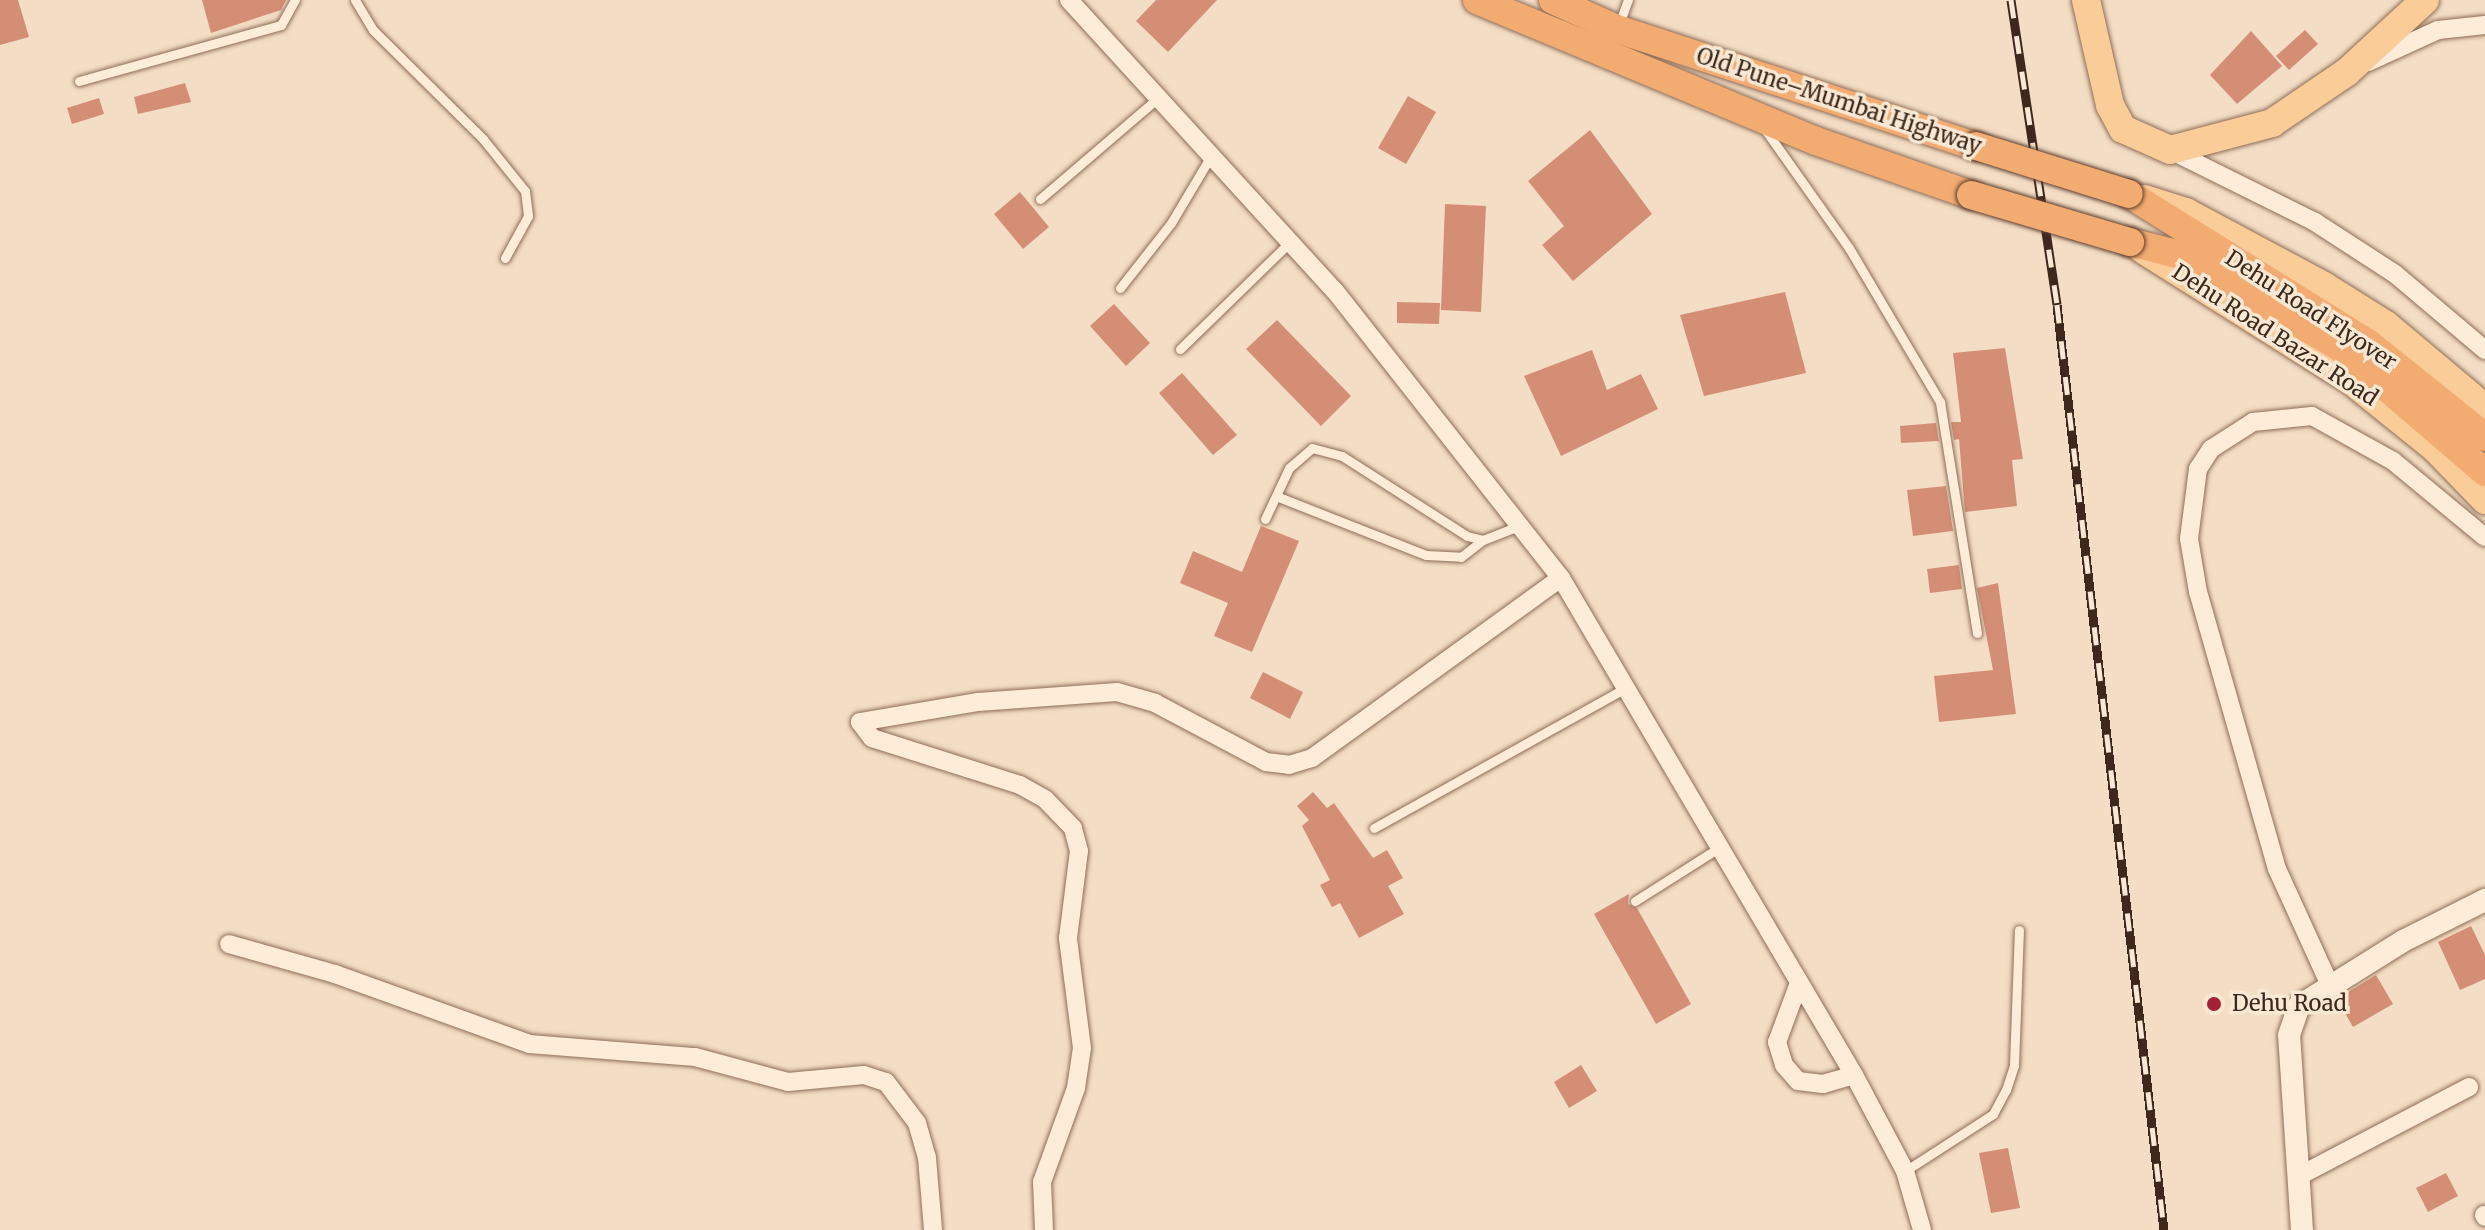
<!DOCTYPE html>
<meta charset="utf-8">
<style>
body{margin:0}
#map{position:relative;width:2485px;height:1230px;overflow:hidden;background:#f3ddc4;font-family:Merriweather,serif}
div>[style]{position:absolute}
.building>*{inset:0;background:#d48e76}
.roads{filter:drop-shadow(0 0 2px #8f6d58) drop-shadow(0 0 2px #8f6d58)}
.service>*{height:9px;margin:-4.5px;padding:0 4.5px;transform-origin:4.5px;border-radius:4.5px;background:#fcecd8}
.minor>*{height:18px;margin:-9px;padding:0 9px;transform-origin:9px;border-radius:9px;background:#fcecd8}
.tertiary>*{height:22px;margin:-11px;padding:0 11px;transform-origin:11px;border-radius:11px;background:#fcecd8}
.primary>*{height:28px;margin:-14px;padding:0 14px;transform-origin:14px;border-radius:14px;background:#f9cc98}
.trunk>*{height:28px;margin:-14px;padding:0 14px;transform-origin:14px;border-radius:14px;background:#f2ac72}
.rail>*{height:9px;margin-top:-4.5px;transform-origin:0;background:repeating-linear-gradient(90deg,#f9e9d4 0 18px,#3e281d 0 36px);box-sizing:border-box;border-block:2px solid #3e281d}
.bridges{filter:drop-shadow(0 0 2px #5d3b2c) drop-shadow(0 0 2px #5d3b2c)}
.trunk-bridge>*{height:28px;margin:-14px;padding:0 14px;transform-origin:14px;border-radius:14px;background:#f2ac72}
.dots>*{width:22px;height:22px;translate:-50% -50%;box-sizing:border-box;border:4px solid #f9e9d4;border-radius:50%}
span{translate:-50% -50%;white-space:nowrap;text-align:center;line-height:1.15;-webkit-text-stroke:7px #f9e9d4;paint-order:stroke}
.street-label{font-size:22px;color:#3e281d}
.poi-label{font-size:22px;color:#3e281d}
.left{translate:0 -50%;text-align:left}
</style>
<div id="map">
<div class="building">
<div style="clip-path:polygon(0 0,18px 0,29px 37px,0 45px)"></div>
<div style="clip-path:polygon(202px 0,286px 0,281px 10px,211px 33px)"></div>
<div style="clip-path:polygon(1156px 0,1217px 0,1168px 52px,1136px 21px)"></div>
<div style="clip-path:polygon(2305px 30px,2318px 44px,2289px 70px,2276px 56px)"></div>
<div style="clip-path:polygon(2251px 31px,2282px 66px,2237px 104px,2210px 75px)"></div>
<div style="clip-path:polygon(185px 83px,191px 102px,138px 114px,134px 97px)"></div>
<div style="clip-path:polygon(1408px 96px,1436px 112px,1406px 164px,1378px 148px)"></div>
<div style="clip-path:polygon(99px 98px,104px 114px,72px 124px,67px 108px)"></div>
<div style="clip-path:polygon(1590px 130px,1652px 214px,1573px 281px,1542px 245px,1564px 226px,1528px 181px)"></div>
<div style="clip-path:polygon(1020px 192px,1049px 227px,1023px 249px,994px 214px)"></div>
<div style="clip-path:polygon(1445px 204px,1486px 206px,1481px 312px,1441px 310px)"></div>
<div style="clip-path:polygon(1785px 292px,1806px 373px,1704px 396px,1680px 315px)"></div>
<div style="clip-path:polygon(1397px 302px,1440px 303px,1439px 324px,1397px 323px)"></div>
<div style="clip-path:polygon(1114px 304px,1150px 343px,1126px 366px,1090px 326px)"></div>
<div style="clip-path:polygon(1277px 320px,1351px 396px,1321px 426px,1246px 349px)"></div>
<div style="clip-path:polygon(2005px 348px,2023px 459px,2012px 460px,2017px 506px,1965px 512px,1959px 439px,1954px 440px,1951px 422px,1961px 422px,1953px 353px)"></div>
<div style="clip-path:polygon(1592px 350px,1607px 390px,1641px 374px,1658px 409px,1561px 456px,1524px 376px)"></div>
<div style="clip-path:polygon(1182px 373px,1237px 435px,1213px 455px,1159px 393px)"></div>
<div style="clip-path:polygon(1936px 423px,1939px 441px,1901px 443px,1900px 426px)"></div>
<div style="clip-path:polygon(1946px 486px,1953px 531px,1913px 536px,1907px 490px)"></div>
<div style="clip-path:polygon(1261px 526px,1299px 541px,1252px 652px,1214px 636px,1228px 603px,1180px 583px,1193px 551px,1242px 572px)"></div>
<div style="clip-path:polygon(1959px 565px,1962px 589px,1930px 593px,1927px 569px)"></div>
<div style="clip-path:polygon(1998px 583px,2016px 714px,1939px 722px,1934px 676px,1993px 670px,1977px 588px)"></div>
<div style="clip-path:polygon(1263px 672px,1303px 692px,1290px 719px,1250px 698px)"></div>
<div style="clip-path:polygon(1313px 792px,1327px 808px,1334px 803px,1373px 858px,1387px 850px,1403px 878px,1388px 886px,1404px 914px,1359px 938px,1340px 903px,1332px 907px,1320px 885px,1330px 880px,1302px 826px,1309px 820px,1297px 806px)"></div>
<div style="clip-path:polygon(1629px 894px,1628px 904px,1637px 908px,1691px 1004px,1656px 1024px,1594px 914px)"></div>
<div style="clip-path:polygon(2471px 926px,2485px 955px,2485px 979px,2460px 990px,2438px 942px)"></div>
<div style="clip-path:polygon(2376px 975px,2393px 1004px,2353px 1027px,2337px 999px)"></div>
<div style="clip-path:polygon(1581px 1065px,1597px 1091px,1569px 1108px,1554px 1082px)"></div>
<div style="clip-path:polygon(2008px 1148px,2020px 1208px,1991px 1213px,1979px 1153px)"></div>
<div style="clip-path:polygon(2446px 1173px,2458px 1196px,2428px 1212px,2416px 1188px)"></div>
</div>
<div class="roads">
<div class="service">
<div style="left:355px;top:0;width:35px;rotate:59deg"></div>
<div style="left:373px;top:30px;width:155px;rotate:44.7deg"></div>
<div style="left:483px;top:139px;width:67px;rotate:51.1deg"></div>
<div style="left:525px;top:191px;width:25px;rotate:83deg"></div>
<div style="left:528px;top:216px;width:48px;rotate:118.7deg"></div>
<div style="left:1618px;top:27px;width:29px;rotate:-70deg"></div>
<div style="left:79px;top:81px;width:210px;rotate:-15.5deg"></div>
<div style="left:281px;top:25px;width:29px;rotate:-61deg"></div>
<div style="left:1764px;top:128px;width:147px;rotate:54.7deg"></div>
<div style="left:1849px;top:248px;width:179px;rotate:59.4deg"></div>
<div style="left:1940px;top:402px;width:234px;rotate:80.9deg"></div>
<div style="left:1040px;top:199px;width:155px;rotate:-40.6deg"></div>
<div style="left:1120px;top:288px;width:83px;rotate:-51.9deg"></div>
<div style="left:1171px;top:223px;width:78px;rotate:-59.2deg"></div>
<div style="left:1180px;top:349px;width:153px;rotate:-44.2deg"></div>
<div style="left:1276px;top:496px;width:161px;rotate:21.5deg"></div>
<div style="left:1426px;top:555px;width:35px;rotate:3deg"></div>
<div style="left:1461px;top:557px;width:28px;rotate:-38deg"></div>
<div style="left:1265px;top:519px;width:56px;rotate:-64.8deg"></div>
<div style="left:1289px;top:468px;width:30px;rotate:-41deg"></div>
<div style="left:1312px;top:448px;width:31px;rotate:15deg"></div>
<div style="left:1342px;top:456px;width:148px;rotate:32.6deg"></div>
<div style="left:1467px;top:536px;width:16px;rotate:14deg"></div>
<div style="left:1483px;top:540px;width:41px;rotate:-21.5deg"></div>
<div style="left:1374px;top:828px;width:288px;rotate:-29.1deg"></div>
<div style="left:1635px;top:901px;width:101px;rotate:-32.4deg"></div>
<div style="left:1905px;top:1171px;width:105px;rotate:-32.9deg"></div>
<div style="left:1993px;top:1114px;width:27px;rotate:-62deg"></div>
<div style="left:2006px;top:1090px;width:26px;rotate:-72deg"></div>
<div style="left:2014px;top:1065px;width:135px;rotate:-87.9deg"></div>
</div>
<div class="minor">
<div style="left:1069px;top:0;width:394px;rotate:47.6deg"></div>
<div style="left:1335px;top:291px;width:365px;rotate:51.8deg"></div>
<div style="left:1561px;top:578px;width:577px;rotate:59.48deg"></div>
<div style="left:1854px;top:1075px;width:109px;rotate:62deg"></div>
<div style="left:1905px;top:1171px;width:61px;rotate:73.9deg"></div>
<div style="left:2368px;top:62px;width:77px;rotate:-24.6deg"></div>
<div style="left:2438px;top:30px;width:47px;rotate:-6.1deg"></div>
<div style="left:2170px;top:150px;width:162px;rotate:26.4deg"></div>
<div style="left:2315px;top:222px;width:95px;rotate:33deg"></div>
<div style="left:2395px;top:274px;width:118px;rotate:40.2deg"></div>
<div style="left:229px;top:944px;width:110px;rotate:15.8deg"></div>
<div style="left:335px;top:974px;width:206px;rotate:19.8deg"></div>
<div style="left:529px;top:1044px;width:167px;rotate:4.5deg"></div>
<div style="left:695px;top:1057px;width:96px;rotate:15deg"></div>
<div style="left:788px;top:1082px;width:76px;rotate:-5.3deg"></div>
<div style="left:864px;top:1075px;width:23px;rotate:18deg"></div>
<div style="left:886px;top:1082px;width:51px;rotate:52.9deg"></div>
<div style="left:917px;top:1123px;width:36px;rotate:74deg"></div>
<div style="left:927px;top:1158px;width:72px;rotate:85.2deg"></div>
<div style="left:1799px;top:983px;width:63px;rotate:110.4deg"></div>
<div style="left:1777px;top:1042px;width:24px;rotate:73deg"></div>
<div style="left:1784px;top:1065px;width:21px;rotate:49deg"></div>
<div style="left:1798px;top:1081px;width:25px;rotate:7deg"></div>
<div style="left:1823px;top:1084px;width:32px;rotate:-16deg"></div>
<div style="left:2329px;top:983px;width:125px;rotate:-114.5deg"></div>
<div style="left:2277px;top:869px;width:288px;rotate:-105.9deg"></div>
<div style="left:2198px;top:592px;width:54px;rotate:-99.6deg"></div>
<div style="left:2189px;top:539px;width:71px;rotate:-82.7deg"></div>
<div style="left:2198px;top:469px;width:24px;rotate:-57deg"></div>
<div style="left:2211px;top:449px;width:50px;rotate:-32.7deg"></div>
<div style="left:2253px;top:422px;width:59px;rotate:-5.8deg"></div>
<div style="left:2312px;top:416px;width:93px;rotate:29.1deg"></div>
<div style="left:2393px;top:461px;width:119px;rotate:39.6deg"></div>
<div style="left:2299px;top:1176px;width:192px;rotate:-27.6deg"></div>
<div style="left:2484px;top:1215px;width:2px;rotate:63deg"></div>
<div style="left:1044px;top:1230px;width:48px;rotate:-92.4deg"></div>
<div style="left:1042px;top:1182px;width:100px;rotate:-70.1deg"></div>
<div style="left:1076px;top:1088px;width:40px;rotate:-81.5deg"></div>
<div style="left:1082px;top:1048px;width:111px;rotate:-97.3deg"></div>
<div style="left:1068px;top:938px;width:88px;rotate:-82.8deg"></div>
<div style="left:1079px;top:851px;width:24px;rotate:-105deg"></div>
<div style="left:1073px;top:828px;width:40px;rotate:-134deg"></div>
<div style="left:1045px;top:799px;width:29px;rotate:-151deg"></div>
<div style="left:1020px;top:785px;width:155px;rotate:-162.4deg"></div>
<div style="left:872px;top:738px;width:20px;rotate:-127deg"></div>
<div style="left:860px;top:722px;width:120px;rotate:-9.6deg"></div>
<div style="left:978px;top:702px;width:139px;rotate:-4.1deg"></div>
<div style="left:1117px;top:692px;width:40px;rotate:16deg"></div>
<div style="left:1155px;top:703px;width:126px;rotate:28deg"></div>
<div style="left:1266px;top:762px;width:23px;rotate:7deg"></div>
<div style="left:1289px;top:765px;width:24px;rotate:-17deg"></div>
<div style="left:1312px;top:758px;width:307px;rotate:-35.9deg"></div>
</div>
<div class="tertiary">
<div style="left:2302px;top:1230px;width:195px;rotate:-93.8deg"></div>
<div style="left:2289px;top:1035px;width:31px;rotate:-71deg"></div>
<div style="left:2299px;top:1006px;width:123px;rotate:-32deg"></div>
<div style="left:2403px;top:941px;width:92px;rotate:-26.6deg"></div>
</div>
<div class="primary">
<div style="left:2086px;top:0;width:108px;rotate:77.1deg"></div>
<div style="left:2110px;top:105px;width:27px;rotate:62deg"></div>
<div style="left:2123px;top:129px;width:51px;rotate:24.1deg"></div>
<div style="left:2170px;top:150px;width:106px;rotate:-14.8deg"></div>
<div style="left:2272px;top:123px;width:91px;rotate:-34.2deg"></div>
<div style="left:2347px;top:72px;width:106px;rotate:-42.7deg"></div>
<div style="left:2145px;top:199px;width:43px;rotate:17.6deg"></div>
<div style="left:2186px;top:212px;width:157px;rotate:28.2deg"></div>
<div style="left:2324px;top:286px;width:73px;rotate:32.2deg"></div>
<div style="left:2386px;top:325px;width:129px;rotate:40deg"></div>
<div style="left:2142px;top:249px;width:249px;rotate:32.2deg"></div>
<div style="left:2353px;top:382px;width:107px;rotate:38.9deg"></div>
<div style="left:2436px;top:449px;width:71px;rotate:46.1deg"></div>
</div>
<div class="trunk">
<div style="left:1477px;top:0;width:367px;rotate:22.6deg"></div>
<div style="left:1816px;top:141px;width:164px;rotate:19.2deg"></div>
<div style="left:1553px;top:0;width:70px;rotate:24.4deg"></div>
<div style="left:1617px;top:29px;width:378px;rotate:18.1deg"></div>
<div style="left:2129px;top:194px;width:283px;rotate:32deg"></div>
<div style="left:2369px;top:344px;width:149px;rotate:38.7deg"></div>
<div style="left:2130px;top:242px;width:57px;rotate:14.3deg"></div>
<div style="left:2185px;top:256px;width:178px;rotate:30.5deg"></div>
<div style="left:2338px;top:346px;width:194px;rotate:40.6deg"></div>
</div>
</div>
<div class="rail">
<div style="left:2011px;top:0;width:308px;rotate:81.4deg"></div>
<div style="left:2057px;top:305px;width:931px;rotate:83.4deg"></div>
</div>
<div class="bridges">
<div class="trunk-bridge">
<div style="left:1976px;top:146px;width:160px;rotate:17.4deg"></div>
<div style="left:1971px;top:195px;width:166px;rotate:16.5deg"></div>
</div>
</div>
<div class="dots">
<div style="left:2214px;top:1004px;background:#a52137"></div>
</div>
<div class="street-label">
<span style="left:1839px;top:101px;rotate:18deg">Old Pune–Mumbai Highway</span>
<span style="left:2311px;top:310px;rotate:33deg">Dehu Road Flyover</span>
<span style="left:2275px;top:335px;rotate:33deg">Dehu Road Bazar Road</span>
</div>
<div class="poi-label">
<span class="left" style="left:2232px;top:1004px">Dehu Road</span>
</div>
</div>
